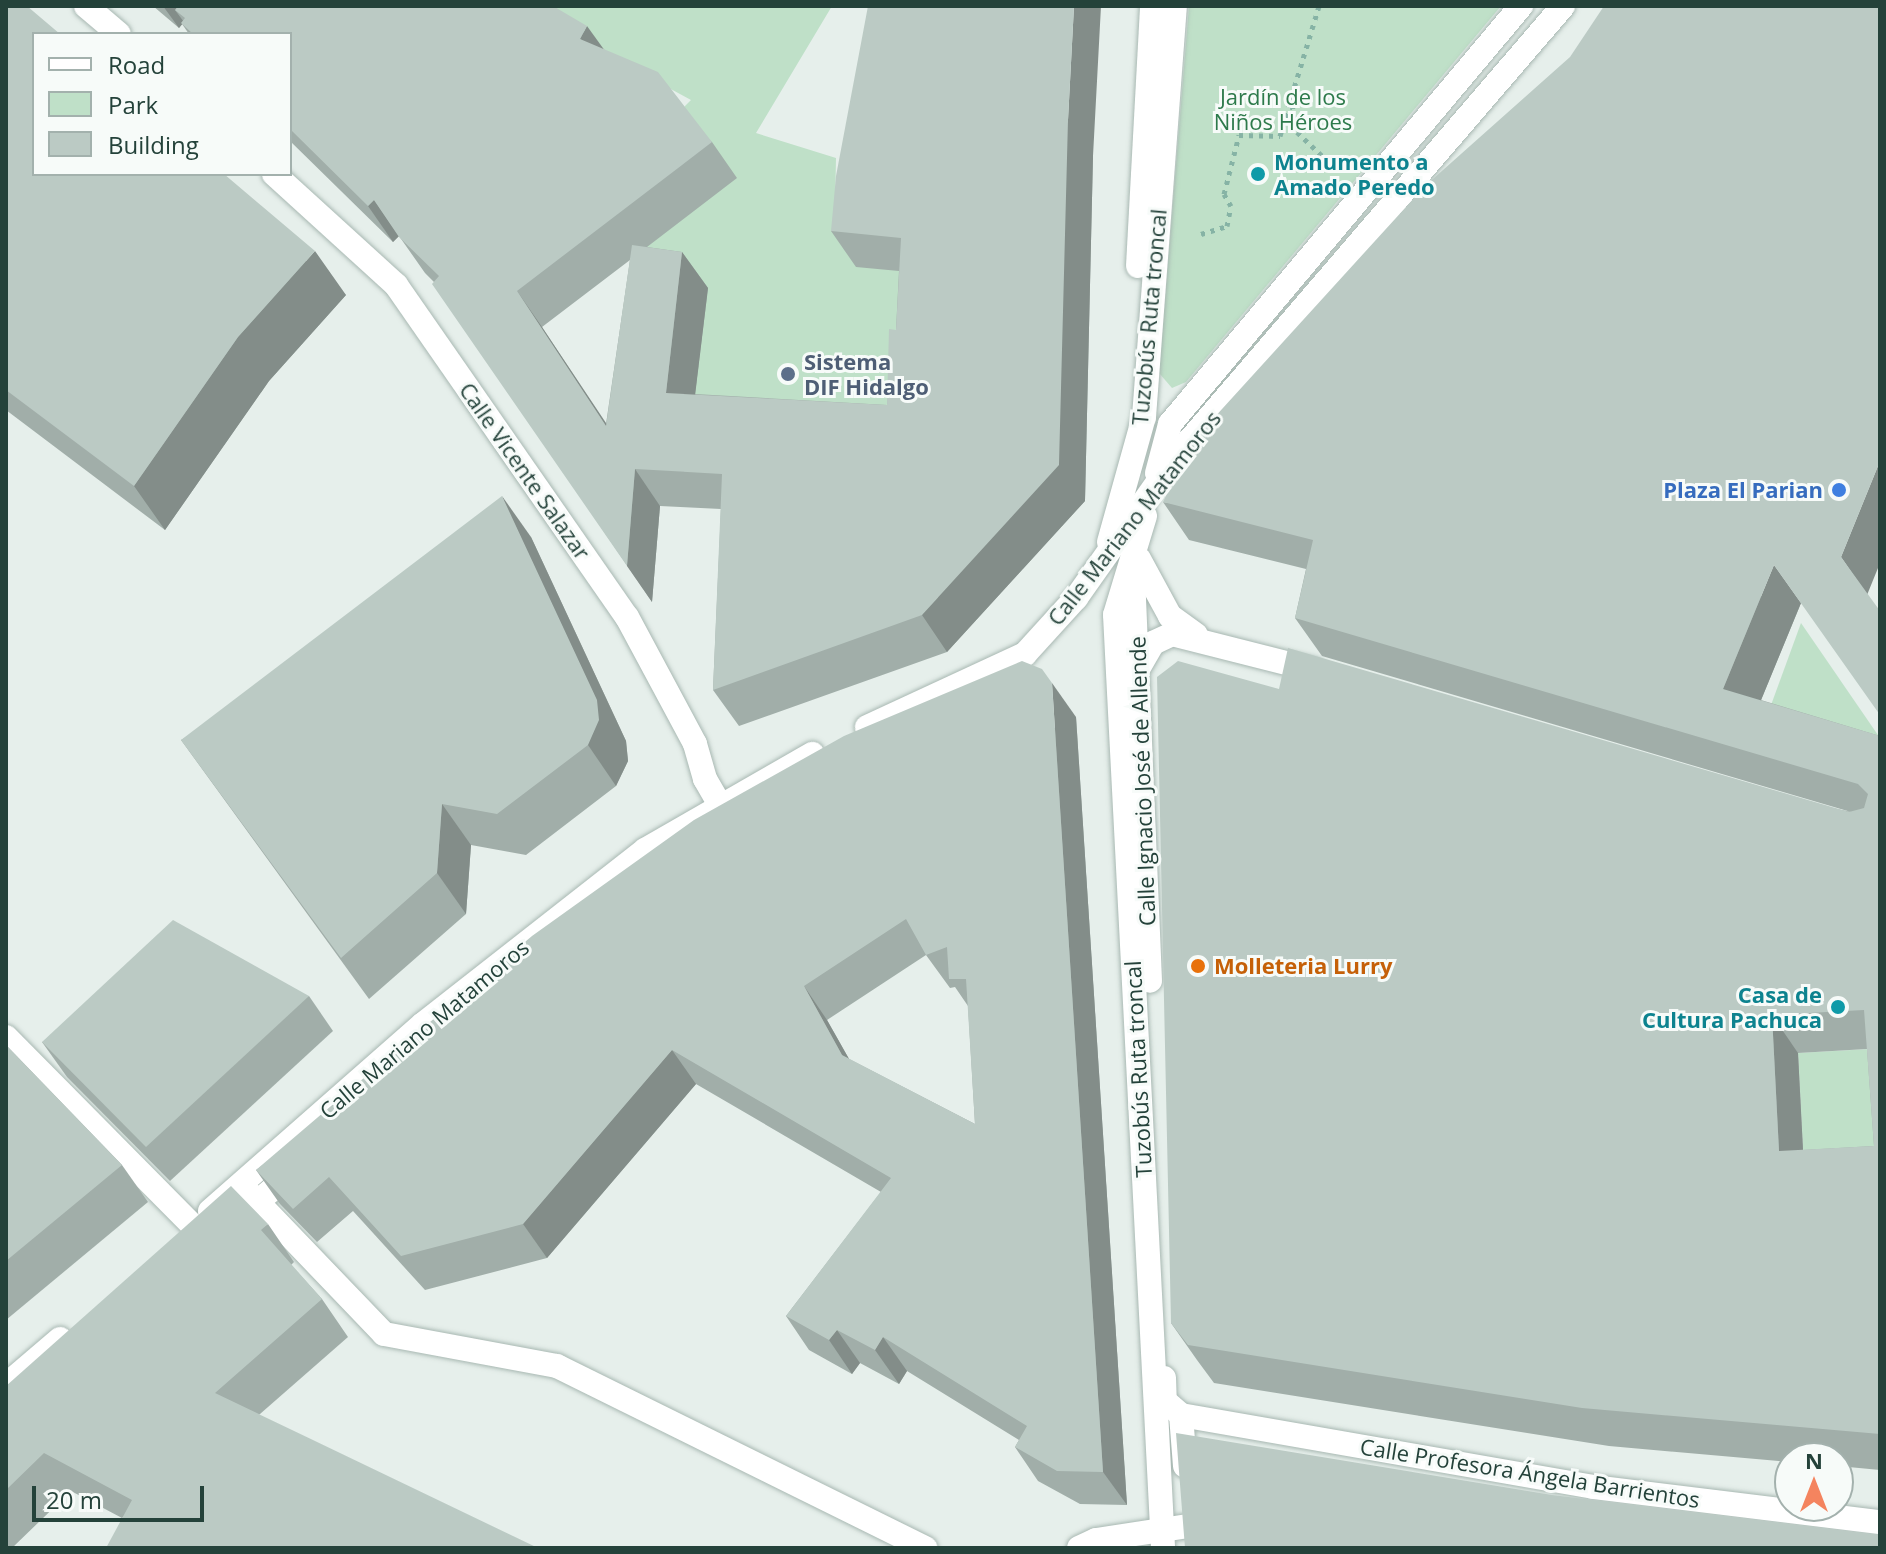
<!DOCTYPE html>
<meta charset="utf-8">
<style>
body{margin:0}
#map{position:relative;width:1886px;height:1554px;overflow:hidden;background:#e6efeb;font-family:"Open Sans",sans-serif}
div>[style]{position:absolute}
.green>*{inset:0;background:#bfe0c8}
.path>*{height:5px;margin-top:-2.5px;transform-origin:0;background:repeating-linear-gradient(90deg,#86b3a5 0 4px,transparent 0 10px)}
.roads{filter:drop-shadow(0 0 2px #a8b8b2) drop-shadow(0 0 2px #a8b8b2)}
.minor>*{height:24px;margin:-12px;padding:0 12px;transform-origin:12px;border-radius:12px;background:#fff}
.wall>*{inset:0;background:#a1aea9}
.shaded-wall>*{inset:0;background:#838d89}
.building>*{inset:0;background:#bbcac4}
.dots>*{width:22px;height:22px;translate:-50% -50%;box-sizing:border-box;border:4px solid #f7fbf9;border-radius:50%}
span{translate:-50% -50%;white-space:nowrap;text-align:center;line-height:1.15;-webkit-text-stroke:6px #f7fbf9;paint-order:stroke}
.park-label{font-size:22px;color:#2d7a4b}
.culture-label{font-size:22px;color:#0d838f;font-weight:700}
.left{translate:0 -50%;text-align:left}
.right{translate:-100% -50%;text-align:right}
.street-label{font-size:22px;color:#24423a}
.service-label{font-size:22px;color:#4e5e75;font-weight:700}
.shop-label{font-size:22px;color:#366cbe;font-weight:700}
.food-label{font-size:22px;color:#c56008;font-weight:700}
.frame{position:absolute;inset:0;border:8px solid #24423a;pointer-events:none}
.legend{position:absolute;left:32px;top:32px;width:260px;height:144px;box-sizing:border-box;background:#f7fbf9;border:2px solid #a3b1ad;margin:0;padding:10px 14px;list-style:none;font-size:24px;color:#24423a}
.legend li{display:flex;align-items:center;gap:16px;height:40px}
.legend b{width:40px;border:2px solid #a3b1ad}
.north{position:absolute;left:1774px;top:1442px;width:80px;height:80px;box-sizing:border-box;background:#f7fbf9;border:2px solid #a3b1ad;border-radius:50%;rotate:0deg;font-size:22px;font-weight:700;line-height:32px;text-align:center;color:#24423a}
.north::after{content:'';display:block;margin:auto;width:28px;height:36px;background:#f4845f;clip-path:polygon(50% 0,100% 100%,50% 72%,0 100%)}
.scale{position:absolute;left:32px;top:1486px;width:172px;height:36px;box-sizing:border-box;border:4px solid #24423a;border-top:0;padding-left:10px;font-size:24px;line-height:28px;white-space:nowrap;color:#24423a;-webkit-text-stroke:6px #f7fbf9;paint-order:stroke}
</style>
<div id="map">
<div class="green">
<div style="clip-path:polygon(518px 6px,832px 6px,756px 133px,836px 158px,835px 209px,927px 274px,912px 441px,691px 429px,634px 256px,683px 108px,691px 100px)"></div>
<div style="clip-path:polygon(1189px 6px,1501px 6px,1186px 382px,1172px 388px,1159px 373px)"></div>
<div style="clip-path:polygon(1801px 623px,1880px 738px,1767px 716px)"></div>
<div style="clip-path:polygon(1870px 1049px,1880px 1185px,1805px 1189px,1798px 1053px)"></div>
</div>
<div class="path">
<div style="left:1319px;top:6px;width:93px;rotate:106.9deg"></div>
<div style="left:1292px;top:95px;width:20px;rotate:87deg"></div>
<div style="left:1293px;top:115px;width:17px;rotate:77deg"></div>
<div style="left:1297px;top:132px;width:50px;rotate:43.4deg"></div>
<div style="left:1201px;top:234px;width:27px;rotate:-17deg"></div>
<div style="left:1227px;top:226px;width:20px;rotate:-79deg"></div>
<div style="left:1231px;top:206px;width:14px;rotate:-120deg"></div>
<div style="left:1224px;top:194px;width:61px;rotate:-75.7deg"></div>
<div style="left:1239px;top:135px;width:41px;rotate:1.4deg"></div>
<div style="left:1280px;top:136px;width:43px;rotate:-73.7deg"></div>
</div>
<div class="roads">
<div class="minor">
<div style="left:86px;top:6px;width:43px;rotate:40.3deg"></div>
<div style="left:274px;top:174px;width:165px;rotate:42.3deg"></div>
<div style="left:396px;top:285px;width:404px;rotate:55.2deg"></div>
<div style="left:627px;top:617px;width:144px;rotate:61.8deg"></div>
<div style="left:695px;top:744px;width:36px;rotate:74deg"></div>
<div style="left:705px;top:779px;width:34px;rotate:60deg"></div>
<div style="left:1138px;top:266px;width:260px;rotate:-86.9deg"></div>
<div style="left:1157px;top:473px;width:51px;rotate:-75.1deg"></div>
<div style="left:1170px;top:424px;width:546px;rotate:-49.98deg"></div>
<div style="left:1145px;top:516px;width:103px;rotate:106.9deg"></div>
<div style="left:1115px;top:615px;width:934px;rotate:87.05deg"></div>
<div style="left:1109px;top:542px;width:130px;rotate:-74.4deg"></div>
<div style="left:1144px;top:417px;width:412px;rotate:-85.7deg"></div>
<div style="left:1139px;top:559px;width:65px;rotate:61.5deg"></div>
<div style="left:1170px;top:616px;width:32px;rotate:36deg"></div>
<div style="left:1133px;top:575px;width:406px;rotate:87.6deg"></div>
<div style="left:1138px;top:669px;width:30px;rotate:-60deg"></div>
<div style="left:1153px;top:643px;width:21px;rotate:-25deg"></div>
<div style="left:1172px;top:634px;width:146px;rotate:14.2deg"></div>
<div style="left:867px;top:727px;width:174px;rotate:-24.8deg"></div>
<div style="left:1025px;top:654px;width:76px;rotate:-47.7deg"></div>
<div style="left:1076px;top:598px;width:175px;rotate:-54.8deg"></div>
<div style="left:1177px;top:455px;width:592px;rotate:-49.31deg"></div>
<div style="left:6px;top:1037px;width:264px;rotate:45.3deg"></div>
<div style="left:246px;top:1190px;width:199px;rotate:46.2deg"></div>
<div style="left:384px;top:1334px;width:176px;rotate:10.5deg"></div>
<div style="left:557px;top:1366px;width:411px;rotate:26.3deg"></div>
<div style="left:210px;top:1211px;width:283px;rotate:-41.3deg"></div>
<div style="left:423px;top:1024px;width:282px;rotate:-38.1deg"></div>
<div style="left:645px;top:850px;width:193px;rotate:-29.9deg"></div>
<div style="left:227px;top:1228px;width:91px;rotate:-40.5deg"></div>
<div style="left:1164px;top:1378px;width:23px;rotate:88deg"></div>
<div style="left:1165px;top:1401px;width:21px;rotate:41deg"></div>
<div style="left:1181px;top:1415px;width:51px;rotate:85.5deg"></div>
<div style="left:6px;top:1385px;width:71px;rotate:-40.4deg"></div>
<div style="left:1181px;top:1415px;width:419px;rotate:9.9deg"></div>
<div style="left:1594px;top:1487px;width:288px;rotate:7deg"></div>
<div style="left:1079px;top:1548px;width:19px;rotate:-25deg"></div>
<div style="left:1096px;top:1540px;width:94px;rotate:-8.6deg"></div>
</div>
</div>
<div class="wall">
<div style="clip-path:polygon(6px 6px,346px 295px,269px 381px,165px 530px,6px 410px)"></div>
<div style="clip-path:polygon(evenodd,153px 6px,553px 6px,712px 142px,737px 178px,647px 247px,682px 252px,708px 288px,695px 394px,887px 405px,896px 330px,899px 271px,856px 267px,831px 231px,1093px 156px,1085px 501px,947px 652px,739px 726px,713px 690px,721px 509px,660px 506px,652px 602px,434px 282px,425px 273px,399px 236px,393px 242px,290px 141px,290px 34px,189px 34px,182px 24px,179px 28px,153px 6px,630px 260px,606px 424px,542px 327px,630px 260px)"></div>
<div style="clip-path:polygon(evenodd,1163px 502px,1801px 603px,1761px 700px,1880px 736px,1880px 1470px,1838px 1466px,1838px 1458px,1790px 1458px,1790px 1462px,1609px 1446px,1214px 1383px,1197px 1360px,1171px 1323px,1279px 689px,1851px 812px,1322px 656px,1295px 618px,1306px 569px,1189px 540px,1163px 502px,1867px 1049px,1874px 1146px,1803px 1150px,1798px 1053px,1867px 1049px)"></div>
<div style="clip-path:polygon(531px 537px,626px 741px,628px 761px,616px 786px,526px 855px,471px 845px,466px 914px,369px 999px,181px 740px)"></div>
<div style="clip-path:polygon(evenodd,1076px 717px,1127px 1505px,1080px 1504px,1038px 1481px,1015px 1447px,1019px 1440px,907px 1371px,899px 1384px,860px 1363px,852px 1374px,809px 1350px,786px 1316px,881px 1192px,696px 1084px,547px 1258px,425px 1290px,353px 1211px,317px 1242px,280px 1204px,256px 1170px,411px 1055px,1076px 717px,926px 955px,950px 988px,955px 987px,968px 1006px,975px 1124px,849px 1059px,827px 1020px,926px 955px)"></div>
<div style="clip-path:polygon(309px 996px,333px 1031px,170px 1181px,67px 1077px,42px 1042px)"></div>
<div style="clip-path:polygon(6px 1045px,122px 1165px,148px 1202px,6px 1320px)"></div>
<div style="clip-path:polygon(268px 1224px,294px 1262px,291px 1265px,322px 1299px,348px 1337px,260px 1414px,122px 1518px,71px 1491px,12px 1548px,6px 1548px,6px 1386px)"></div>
</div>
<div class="shaded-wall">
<div style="clip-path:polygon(163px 6px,197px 6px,175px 10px,184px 22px,179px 28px)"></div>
<div style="clip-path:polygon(1074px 6px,1101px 6px,1093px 156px,1085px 501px,947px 652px,922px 615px,1068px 120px)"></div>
<div style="clip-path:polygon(587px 26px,613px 62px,580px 39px)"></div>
<div style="clip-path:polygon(374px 200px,399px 236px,393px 242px,368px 206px)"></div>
<div style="clip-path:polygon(315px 251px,346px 295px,269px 381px,165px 530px,134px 486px,238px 337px)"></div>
<div style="clip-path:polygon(682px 252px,708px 288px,691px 429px,666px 393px)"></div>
<div style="clip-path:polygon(517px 291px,542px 327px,632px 462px,606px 426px)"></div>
<div style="clip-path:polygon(1880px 461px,1880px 563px,1867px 595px,1841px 557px)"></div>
<div style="clip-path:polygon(635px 469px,660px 506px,652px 602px,627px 566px)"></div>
<div style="clip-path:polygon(502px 496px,531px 537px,626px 741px,628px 761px,616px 786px,588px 745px)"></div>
<div style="clip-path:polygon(1774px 565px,1801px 603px,1750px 727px,1723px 689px)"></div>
<div style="clip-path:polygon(1052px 683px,1076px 717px,1127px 1505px,1103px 1472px)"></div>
<div style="clip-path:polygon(442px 804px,471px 845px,466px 914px,437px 873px)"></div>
<div style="clip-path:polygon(804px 986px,827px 1020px,866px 1089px,842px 1055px)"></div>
<div style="clip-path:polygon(1772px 1015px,1798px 1053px,1805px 1189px,1779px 1151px)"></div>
<div style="clip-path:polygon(672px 1050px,696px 1084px,547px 1258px,523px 1224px)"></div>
<div style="clip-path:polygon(837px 1330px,860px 1363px,852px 1374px,829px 1340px)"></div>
<div style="clip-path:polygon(883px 1337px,907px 1371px,899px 1384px,875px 1350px)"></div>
</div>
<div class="building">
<div style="clip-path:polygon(6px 6px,27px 6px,60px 34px,34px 34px,34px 174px,224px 174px,315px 251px,238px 337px,134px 486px,6px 390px)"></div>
<div style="clip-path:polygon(178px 6px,553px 6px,587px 26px,580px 39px,658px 72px,712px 142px,517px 291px,606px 426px,632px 245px,682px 252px,666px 393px,887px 405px,889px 329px,896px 330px,901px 238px,831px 231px,836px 176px,868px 6px,1074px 6px,1068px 120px,1059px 465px,922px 615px,713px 690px,722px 474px,635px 469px,627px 566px,432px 284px,439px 276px,399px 237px,374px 200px,368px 206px,290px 129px,290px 34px,193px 34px,181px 23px,185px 18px,175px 10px)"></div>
<div style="clip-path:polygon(evenodd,1604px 6px,1880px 6px,1880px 461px,1841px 557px,1880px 611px,1880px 715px,1774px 565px,1723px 689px,1880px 736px,1880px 1434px,1582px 1408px,1188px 1345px,1171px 1323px,1157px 677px,1178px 661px,1279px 689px,1288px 648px,1849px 812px,1864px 808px,1868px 794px,1858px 784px,1295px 618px,1313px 540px,1163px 502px,1192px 442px,1425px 186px,1570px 57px,1604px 6px,1864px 1010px,1874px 1146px,1779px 1151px,1772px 1015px,1864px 1010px)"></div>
<div style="clip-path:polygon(502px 496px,597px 700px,599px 720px,588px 745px,497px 814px,442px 804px,437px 873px,341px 958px,181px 740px)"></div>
<div style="clip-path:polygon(evenodd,1022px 661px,1042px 669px,1052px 683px,1103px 1472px,1057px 1471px,1015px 1447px,1027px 1426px,883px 1337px,875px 1350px,837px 1330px,829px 1340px,786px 1316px,891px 1178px,672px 1050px,523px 1224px,401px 1256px,329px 1177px,293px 1209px,256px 1170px,399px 1048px,412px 1055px,404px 1044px,532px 936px,694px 820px,844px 736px,1022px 661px,906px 919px,926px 955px,947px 947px,949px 979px,966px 979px,975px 1124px,842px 1055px,804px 986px,906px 919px)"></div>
<div style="clip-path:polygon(173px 920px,309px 996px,146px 1147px,42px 1042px)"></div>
<div style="clip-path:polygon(6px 1045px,122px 1165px,6px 1261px)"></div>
<div style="clip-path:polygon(231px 1186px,268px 1224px,261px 1230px,322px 1299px,215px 1393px,538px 1548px,106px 1548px,132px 1500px,44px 1453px,6px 1490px,6px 1386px)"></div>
<div style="clip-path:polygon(1176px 1433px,1552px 1495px,1880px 1535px,1880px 1548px,1185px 1548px)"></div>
</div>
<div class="dots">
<div style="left:1258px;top:174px;background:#0f9aa8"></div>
<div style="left:788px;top:374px;background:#5c6f8a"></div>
<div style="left:1839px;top:490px;background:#3f7fe0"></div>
<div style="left:1198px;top:966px;background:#e8710a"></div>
<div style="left:1838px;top:1007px;background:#0f9aa8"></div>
</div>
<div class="park-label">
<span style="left:1283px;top:109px">Jardín de los<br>Niños Héroes</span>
</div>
<div class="culture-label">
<span class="left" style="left:1274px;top:174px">Monumento a<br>Amado Peredo</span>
<span class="right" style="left:1822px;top:1007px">Casa de<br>Cultura Pachuca</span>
</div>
<div class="street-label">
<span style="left:1149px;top:317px;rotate:-85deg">Tuzobús Ruta troncal</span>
<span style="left:525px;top:471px;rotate:55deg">Calle Vicente Salazar</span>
<span style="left:1134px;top:518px;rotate:-52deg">Calle Mariano Matamoros</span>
<span style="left:1142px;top:781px;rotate:-92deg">Calle Ignacio José de Allende</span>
<span style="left:424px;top:1029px;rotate:-40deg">Calle Mariano Matamoros</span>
<span style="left:1138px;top:1069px;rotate:-93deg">Tuzobús Ruta troncal</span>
<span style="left:1530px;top:1473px;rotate:9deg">Calle Profesora Ángela Barrientos</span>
</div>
<div class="service-label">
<span class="left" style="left:804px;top:374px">Sistema<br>DIF Hidalgo</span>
</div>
<div class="shop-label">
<span class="right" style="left:1823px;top:490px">Plaza El Parian</span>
</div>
<div class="food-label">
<span class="left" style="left:1214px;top:966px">Molleteria Lurry</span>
</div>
<div class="frame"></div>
<ul class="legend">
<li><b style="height:10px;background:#fff"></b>Road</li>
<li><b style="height:22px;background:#bfe0c8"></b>Park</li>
<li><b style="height:22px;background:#bbcac4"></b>Building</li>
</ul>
<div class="north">N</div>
<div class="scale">20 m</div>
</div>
